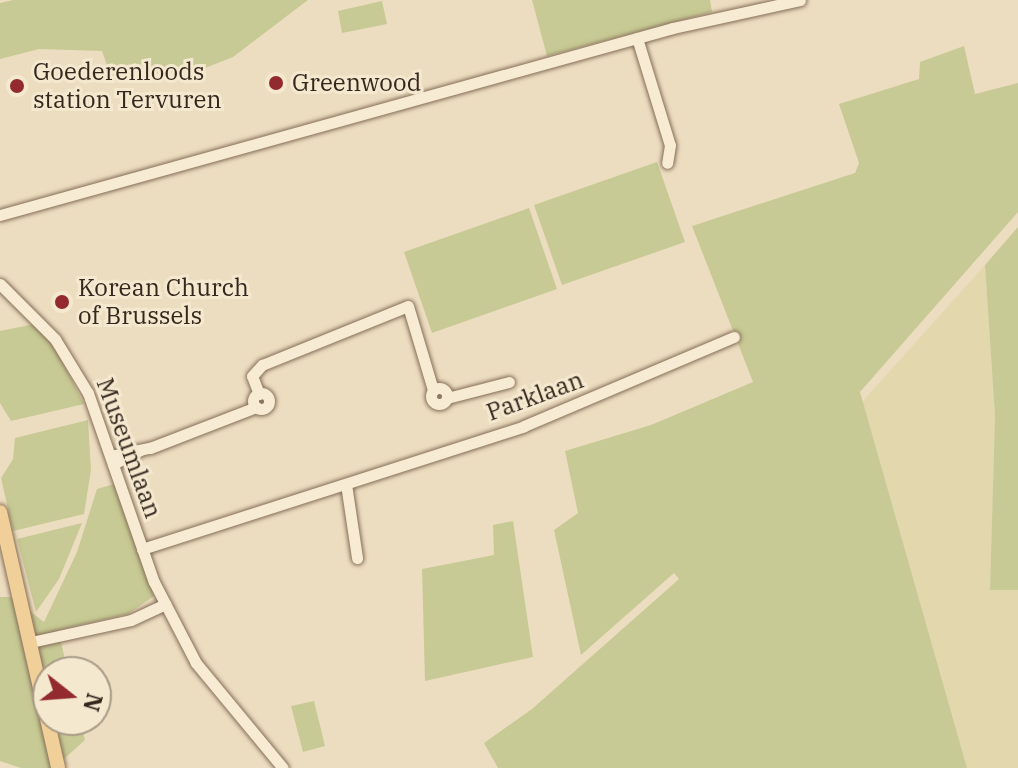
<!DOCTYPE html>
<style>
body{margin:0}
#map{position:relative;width:1018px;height:768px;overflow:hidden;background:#edddc0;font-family:"IBM Plex Serif",serif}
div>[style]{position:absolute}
.farmland>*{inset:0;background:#e2d7ad}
.green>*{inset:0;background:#c7ca94}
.roads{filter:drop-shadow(0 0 2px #856e58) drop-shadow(0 0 2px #856e58)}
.minor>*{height:11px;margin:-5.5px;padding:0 5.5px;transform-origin:5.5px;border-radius:5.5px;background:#f8ebd3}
.minor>.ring{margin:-5.5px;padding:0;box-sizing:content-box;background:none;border:11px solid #f8ebd3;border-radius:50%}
.major>*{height:14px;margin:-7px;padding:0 7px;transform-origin:7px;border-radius:7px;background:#f0d098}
.dots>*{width:22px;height:22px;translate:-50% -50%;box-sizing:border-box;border:4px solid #f4e8cf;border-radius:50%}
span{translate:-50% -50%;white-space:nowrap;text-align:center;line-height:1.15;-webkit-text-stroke:6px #f4e8cf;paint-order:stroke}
.poi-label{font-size:24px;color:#35271d}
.left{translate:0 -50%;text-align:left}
.street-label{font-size:24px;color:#35271d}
.north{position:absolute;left:32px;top:656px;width:80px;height:80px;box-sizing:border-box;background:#f4e8cf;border:2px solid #a89b88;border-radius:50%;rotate:107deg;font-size:22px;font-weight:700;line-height:32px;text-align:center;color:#35271d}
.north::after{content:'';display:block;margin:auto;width:28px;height:36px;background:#932a30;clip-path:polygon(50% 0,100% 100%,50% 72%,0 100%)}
</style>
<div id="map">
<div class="farmland">
<div style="clip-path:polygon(985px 265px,995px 416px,990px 590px,1018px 590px,1018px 768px,967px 768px,862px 402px)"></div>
</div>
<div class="green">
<div style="clip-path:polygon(13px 0,308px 0,233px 57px,200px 70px,111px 77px,102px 51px,39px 49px,0 59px,0 3px)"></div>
<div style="clip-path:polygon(532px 0,710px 0,712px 12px,547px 56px)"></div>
<div style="clip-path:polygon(382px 1px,387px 24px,342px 33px,338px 11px)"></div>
<div style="clip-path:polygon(964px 46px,975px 94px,1018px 83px,1018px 212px,860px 392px,967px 768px,498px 768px,484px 743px,532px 709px,679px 579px,674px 573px,581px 655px,554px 530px,578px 513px,565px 451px,651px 425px,753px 382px,692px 226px,855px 173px,859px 163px,839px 104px,919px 79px,920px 62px)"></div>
<div style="clip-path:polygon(657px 162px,685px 242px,562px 285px,534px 205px)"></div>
<div style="clip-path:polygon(529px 208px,557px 289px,432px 333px,404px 252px)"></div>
<div style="clip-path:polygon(1018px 227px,1018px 590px,990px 590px,995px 416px,985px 265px)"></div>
<div style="clip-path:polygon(35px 324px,56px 350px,84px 404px,11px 421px,0 403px,0 331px)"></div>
<div style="clip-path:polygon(88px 420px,91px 470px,84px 514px,13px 531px,1px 478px,13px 459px,15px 438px)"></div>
<div style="clip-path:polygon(114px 484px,154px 596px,128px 614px,58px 630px,68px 672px,48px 672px,48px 720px,80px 720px,85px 740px,54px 768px,21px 768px,0 761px,0 597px,11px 597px,44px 622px,77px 552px,97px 489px)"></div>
<div style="clip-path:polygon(513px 521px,533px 657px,425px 681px,422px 569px,494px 555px,493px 525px)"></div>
<div style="clip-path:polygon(82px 523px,59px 579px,36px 612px,17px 539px)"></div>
<div style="clip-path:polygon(314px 701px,325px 746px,303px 752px,291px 706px)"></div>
</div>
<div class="roads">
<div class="minor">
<div style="left:637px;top:38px;width:112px;rotate:72.9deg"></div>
<div style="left:670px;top:145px;width:18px;rotate:99deg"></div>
<div style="left:0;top:215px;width:698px;rotate:-15.53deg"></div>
<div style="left:673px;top:28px;width:130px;rotate:-12.4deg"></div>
<div style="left:0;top:284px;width:78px;rotate:45deg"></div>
<div style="left:55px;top:339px;width:63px;rotate:58.6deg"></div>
<div style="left:88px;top:393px;width:200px;rotate:70.8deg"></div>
<div style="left:154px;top:582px;width:91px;rotate:62.6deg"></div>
<div style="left:196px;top:663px;width:136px;rotate:50.4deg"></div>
<div class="ring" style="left:431px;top:388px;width:5px;height:5px"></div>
<div class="ring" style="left:253px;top:393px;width:5px;height:5px"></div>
<div style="left:259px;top:394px;width:19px;rotate:-111deg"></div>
<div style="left:252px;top:376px;width:15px;rotate:-48deg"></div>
<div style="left:262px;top:365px;width:157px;rotate:-22deg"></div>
<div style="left:408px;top:306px;width:88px;rotate:73.4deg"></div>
<div style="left:447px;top:398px;width:64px;rotate:-14.5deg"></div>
<div style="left:111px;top:456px;width:40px;rotate:-12deg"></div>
<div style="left:150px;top:448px;width:114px;rotate:-21.1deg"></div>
<div style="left:113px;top:464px;width:30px;rotate:-27deg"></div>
<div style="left:346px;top:484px;width:75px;rotate:81.5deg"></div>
<div style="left:142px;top:549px;width:401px;rotate:-17.8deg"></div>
<div style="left:524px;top:426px;width:228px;rotate:-23deg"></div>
<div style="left:31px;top:642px;width:102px;rotate:-12.4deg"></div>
<div style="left:131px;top:620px;width:38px;rotate:-25deg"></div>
</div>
<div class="major">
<div style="left:0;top:512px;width:262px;rotate:77.2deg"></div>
</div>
</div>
<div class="dots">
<div style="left:276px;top:83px;background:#932a30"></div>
<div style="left:17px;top:86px;background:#932a30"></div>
<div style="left:62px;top:302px;background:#932a30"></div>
</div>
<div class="poi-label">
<span class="left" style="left:33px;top:86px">Goederenloods<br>station Tervuren</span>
<span class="left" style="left:292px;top:83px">Greenwood</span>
<span class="left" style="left:78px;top:302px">Korean Church<br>of Brussels</span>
</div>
<div class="street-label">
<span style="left:535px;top:396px;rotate:-20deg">Parklaan</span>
<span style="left:129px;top:448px;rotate:70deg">Museumlaan</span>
</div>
<div class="north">N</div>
</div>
